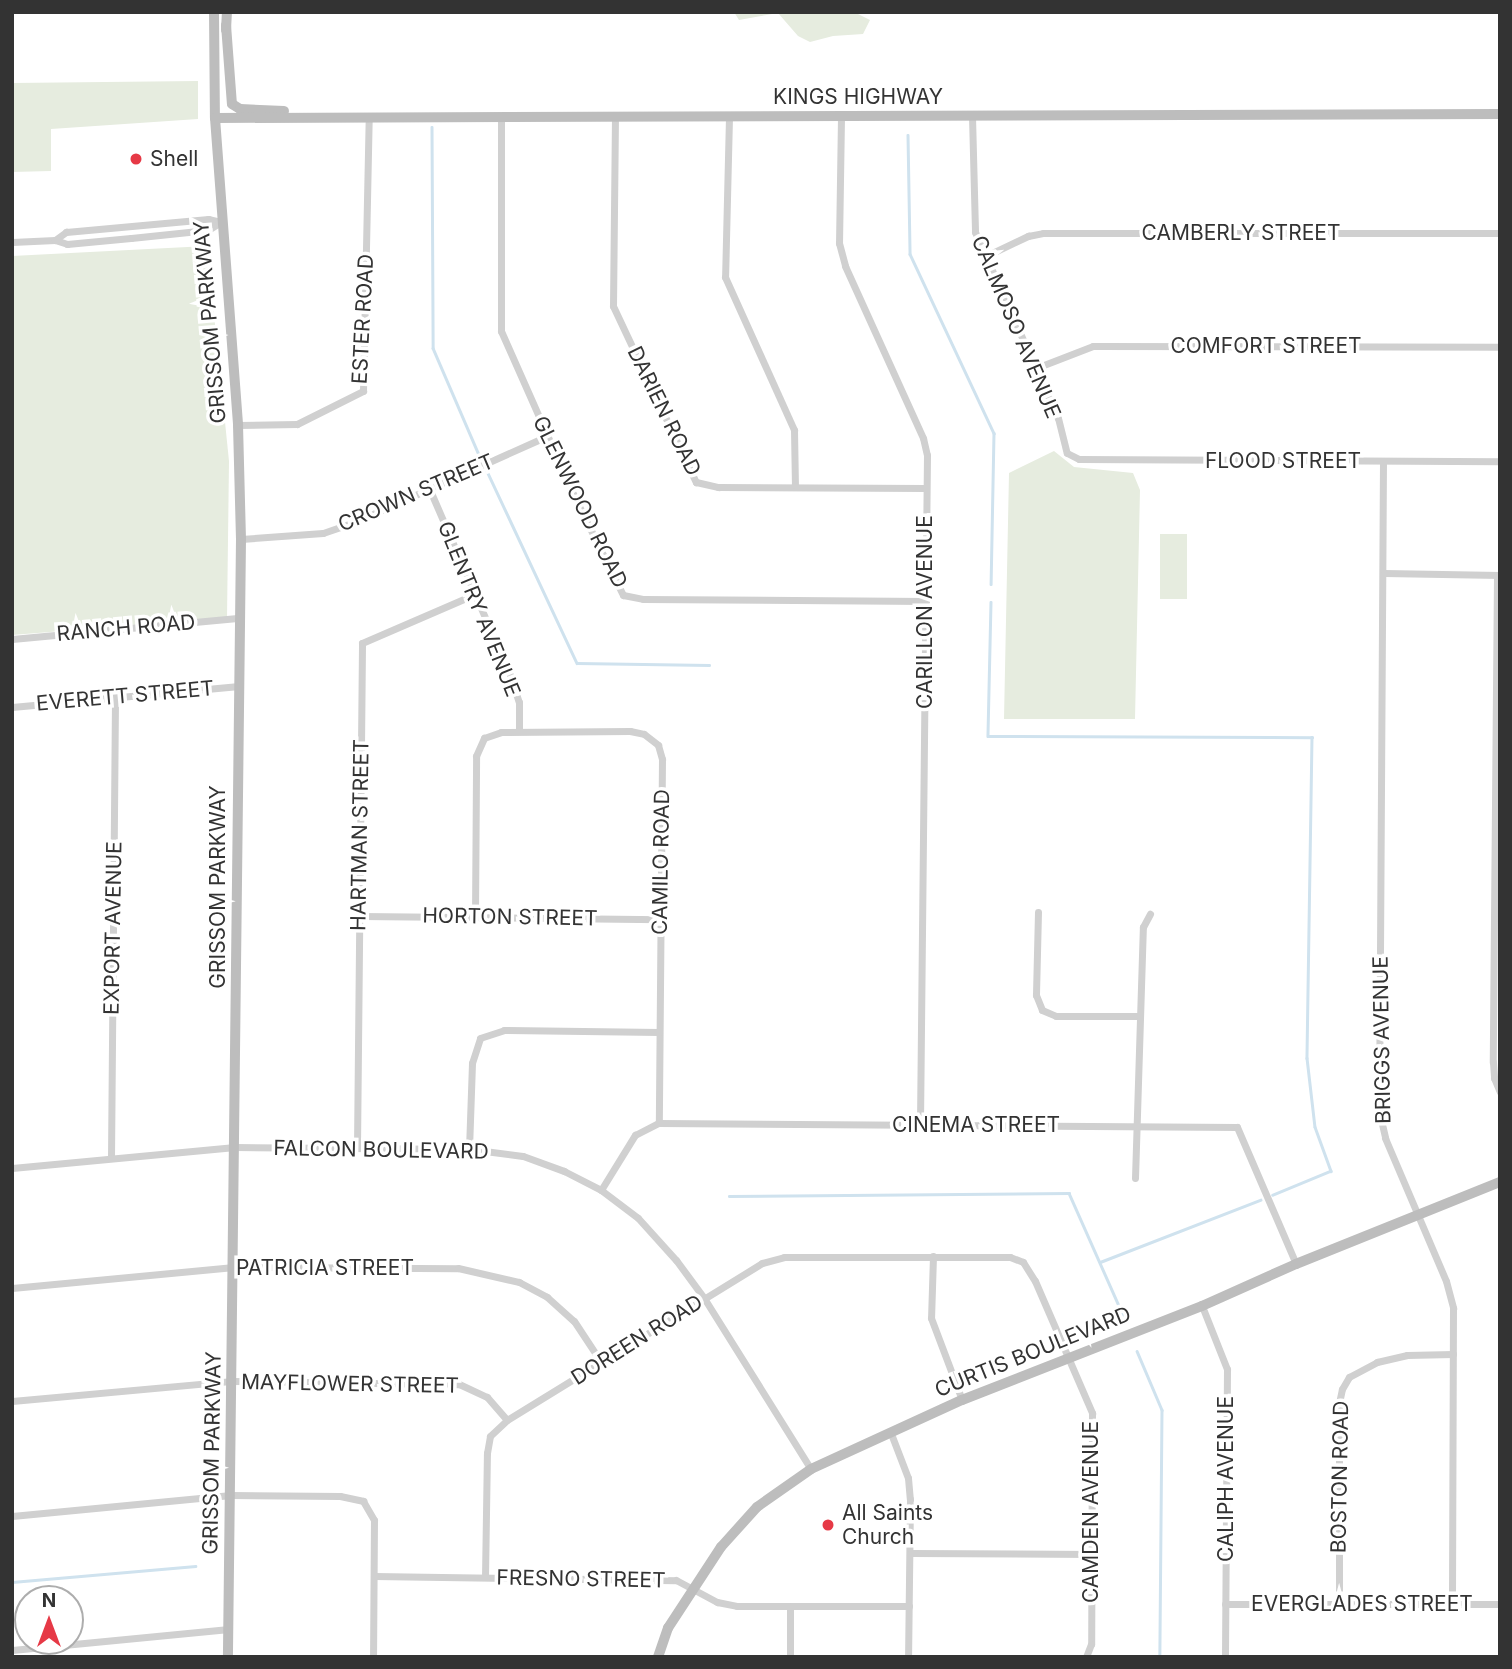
<!DOCTYPE html>
<style>
body{margin:0}
#map{position:relative;width:1512px;height:1669px;overflow:hidden;background:#fff;font-family:Inter,sans-serif}
div>[style]{position:absolute}
.green>*{inset:0;background:#e6ecdf}
.stream>*{height:2.5px;margin:-1.25px;padding:0 1.25px;transform-origin:1.25px;border-radius:1.25px;background:#cfe2ee}
.street>*{height:7px;margin:-3.5px;padding:0 3.5px;transform-origin:3.5px;border-radius:3.5px;background:#d0d0d0}
.secondary>*{height:10px;margin:-5px;padding:0 5px;transform-origin:5px;border-radius:5px;background:#bdbdbd}
.dots>*{width:19px;height:19px;translate:-50% -50%;box-sizing:border-box;border:4px solid #fff;border-radius:50%}
span{translate:-50% -50%;white-space:nowrap;text-align:center;line-height:1.15;-webkit-text-stroke:7px #fff;paint-order:stroke}
.street-label{font-size:21px;color:#333}
.poi-label{font-size:21px;color:#333}
.left{translate:0 -50%;text-align:left}
.frame{position:absolute;inset:0;border:14px solid #333;pointer-events:none}
.north{position:absolute;left:14px;top:1585px;width:70px;height:70px;box-sizing:border-box;background:#fff;border:2px solid #adadad;border-radius:50%;rotate:0deg;font-size:19px;font-weight:700;line-height:28px;text-align:center;color:#333}
.north::after{content:'';display:block;margin:auto;width:24px;height:32px;background:#e63946;clip-path:polygon(50% 0,100% 100%,50% 72%,0 100%)}
</style>
<div id="map">
<div class="green">
<div style="clip-path:polygon(734px 12px,854px 12px,870px 20px,863px 34px,833px 36px,810px 42px,798px 36px,778px 13px,739px 20px)"></div>
<div style="clip-path:polygon(198px 81px,198px 119px,51px 129px,51px 171px,12px 172px,12px 83px)"></div>
<div style="clip-path:polygon(207px 246px,229px 461px,227px 618px,12px 635px,12px 256px)"></div>
<div style="clip-path:polygon(1054px 451px,1074px 467px,1133px 473px,1140px 490px,1135px 719px,1004px 719px,1009px 473px)"></div>
<div style="clip-path:polygon(1160px 534px,1187px 534px,1187px 599px,1160px 599px)"></div>
</div>
<div class="stream">
<div style="left:432px;top:127px;width:221px;rotate:89.7deg"></div>
<div style="left:433px;top:348px;width:119px;rotate:66.7deg"></div>
<div style="left:908px;top:135px;width:119px;rotate:89deg"></div>
<div style="left:910px;top:254px;width:198px;rotate:64.9deg"></div>
<div style="left:994px;top:433px;width:151px;rotate:91.1deg"></div>
<div style="left:487px;top:471px;width:212px;rotate:64.9deg"></div>
<div style="left:577px;top:663px;width:132px;rotate:0.9deg"></div>
<div style="left:991px;top:602px;width:134px;rotate:91.3deg"></div>
<div style="left:988px;top:736px;width:324px;rotate:0.2deg"></div>
<div style="left:1312px;top:737px;width:321px;rotate:90.9deg"></div>
<div style="left:1307px;top:1058px;width:69px;rotate:83.4deg"></div>
<div style="left:1315px;top:1127px;width:47px;rotate:70deg"></div>
<div style="left:1331px;top:1171px;width:63px;rotate:157.5deg"></div>
<div style="left:729px;top:1196px;width:340px;rotate:-0.5deg"></div>
<div style="left:1069px;top:1193px;width:133px;rotate:66.1deg"></div>
<div style="left:1100px;top:1262px;width:172px;rotate:-21.2deg"></div>
<div style="left:1137px;top:1351px;width:64px;rotate:67deg"></div>
<div style="left:1162px;top:1410px;width:247px;rotate:90.5deg"></div>
<div style="left:12px;top:1582px;width:184px;rotate:-5deg"></div>
</div>
<div class="street">
<div style="left:501px;top:116px;width:215px;rotate:90deg"></div>
<div style="left:501px;top:331px;width:185px;rotate:66.1deg"></div>
<div style="left:576px;top:500px;width:106px;rotate:63.7deg"></div>
<div style="left:623px;top:595px;width:20px;rotate:11deg"></div>
<div style="left:643px;top:599px;width:283px;rotate:0.4deg"></div>
<div style="left:615px;top:116px;width:190px;rotate:90.6deg"></div>
<div style="left:613px;top:306px;width:195px;rotate:64.8deg"></div>
<div style="left:696px;top:482px;width:23px;rotate:13deg"></div>
<div style="left:718px;top:487px;width:208px;rotate:0.3deg"></div>
<div style="left:972px;top:116px;width:116px;rotate:88.5deg"></div>
<div style="left:975px;top:232px;width:204px;rotate:66deg"></div>
<div style="left:1058px;top:418px;width:36px;rotate:76deg"></div>
<div style="left:1067px;top:453px;width:13px;rotate:27deg"></div>
<div style="left:1079px;top:459px;width:421px;rotate:0.3deg"></div>
<div style="left:729px;top:117px;width:160px;rotate:91.4deg"></div>
<div style="left:725px;top:277px;width:168px;rotate:65.7deg"></div>
<div style="left:794px;top:430px;width:55px;rotate:89deg"></div>
<div style="left:841px;top:117px;width:126px;rotate:90.9deg"></div>
<div style="left:839px;top:243px;width:24px;rotate:75deg"></div>
<div style="left:845px;top:266px;width:189px;rotate:65.6deg"></div>
<div style="left:923px;top:438px;width:17px;rotate:77deg"></div>
<div style="left:927px;top:455px;width:670px;rotate:90.6deg"></div>
<div style="left:55px;top:240px;width:14px;rotate:-36deg"></div>
<div style="left:66px;top:232px;width:143px;rotate:-5.2deg"></div>
<div style="left:208px;top:219px;width:13px;rotate:13deg"></div>
<div style="left:12px;top:242px;width:43px;rotate:-2.7deg"></div>
<div style="left:55px;top:240px;width:13px;rotate:18deg"></div>
<div style="left:67px;top:244px;width:64px;rotate:-5.4deg"></div>
<div style="left:131px;top:238px;width:77px;rotate:-5.9deg"></div>
<div style="left:208px;top:230px;width:15px;rotate:-32deg"></div>
<div style="left:986px;top:256px;width:47px;rotate:-25.5deg"></div>
<div style="left:1028px;top:236px;width:15px;rotate:-11deg"></div>
<div style="left:1043px;top:233px;width:457px"></div>
<div style="left:1036px;top:368px;width:61px;rotate:-21.1deg"></div>
<div style="left:1093px;top:346px;width:407px;rotate:0.1deg"></div>
<div style="left:238px;top:425px;width:59px;rotate:-1deg"></div>
<div style="left:297px;top:424px;width:74px;rotate:-26.6deg"></div>
<div style="left:363px;top:391px;width:275px;rotate:-88.8deg"></div>
<div style="left:1383px;top:461px;width:650px;rotate:90.35deg"></div>
<div style="left:1379px;top:1111px;width:28px;rotate:77deg"></div>
<div style="left:1385px;top:1138px;width:155px;rotate:66.9deg"></div>
<div style="left:1446px;top:1281px;width:28px;rotate:75deg"></div>
<div style="left:1453px;top:1308px;width:296px;rotate:90.2deg"></div>
<div style="left:429px;top:488px;width:204px;rotate:66.6deg"></div>
<div style="left:510px;top:675px;width:28px;rotate:72deg"></div>
<div style="left:519px;top:702px;width:29px;rotate:90deg"></div>
<div style="left:241px;top:539px;width:82px;rotate:-4.2deg"></div>
<div style="left:323px;top:533px;width:34px;rotate:-19deg"></div>
<div style="left:355px;top:522px;width:210px;rotate:-24.1deg"></div>
<div style="left:1384px;top:573px;width:116px;rotate:1deg"></div>
<div style="left:1497px;top:575px;width:487px;rotate:90.5deg"></div>
<div style="left:1493px;top:1062px;width:16px;rotate:86deg"></div>
<div style="left:1494px;top:1078px;width:15px;rotate:67deg"></div>
<div style="left:12px;top:639px;width:229px;rotate:-5.3deg"></div>
<div style="left:12px;top:707px;width:228px;rotate:-5.3deg"></div>
<div style="left:1038px;top:912px;width:83px;rotate:91.4deg"></div>
<div style="left:1036px;top:995px;width:16px;rotate:68deg"></div>
<div style="left:1042px;top:1010px;width:15px;rotate:23deg"></div>
<div style="left:1056px;top:1016px;width:84px"></div>
<div style="left:360px;top:916px;width:301px;rotate:0.6deg"></div>
<div style="left:475px;top:916px;width:160px;rotate:-89.6deg"></div>
<div style="left:476px;top:756px;width:20px;rotate:-66deg"></div>
<div style="left:484px;top:738px;width:18px;rotate:-19deg"></div>
<div style="left:501px;top:732px;width:129px;rotate:-0.4deg"></div>
<div style="left:630px;top:731px;width:14px;rotate:12deg"></div>
<div style="left:644px;top:734px;width:18px;rotate:38deg"></div>
<div style="left:658px;top:745px;width:15px;rotate:74deg"></div>
<div style="left:662px;top:759px;width:364px;rotate:90.5deg"></div>
<div style="left:357px;top:1148px;width:505px;rotate:-89.43deg"></div>
<div style="left:362px;top:643px;width:121px;rotate:-23.4deg"></div>
<div style="left:469px;top:1149px;width:86px;rotate:-88deg"></div>
<div style="left:472px;top:1063px;width:26px;rotate:-72deg"></div>
<div style="left:480px;top:1038px;width:25px;rotate:-18deg"></div>
<div style="left:504px;top:1030px;width:155px;rotate:0.7deg"></div>
<div style="left:111px;top:1158px;width:460px;rotate:-89.5deg"></div>
<div style="left:12px;top:1168px;width:224px;rotate:-5.4deg"></div>
<div style="left:235px;top:1147px;width:234px;rotate:0.5deg"></div>
<div style="left:469px;top:1149px;width:54px;rotate:7.4deg"></div>
<div style="left:523px;top:1156px;width:44px;rotate:20.1deg"></div>
<div style="left:564px;top:1171px;width:42px;rotate:27.2deg"></div>
<div style="left:601px;top:1190px;width:46px;rotate:37.1deg"></div>
<div style="left:638px;top:1218px;width:57px;rotate:47.9deg"></div>
<div style="left:676px;top:1260px;width:47px;rotate:53.6deg"></div>
<div style="left:704px;top:1298px;width:202px;rotate:58deg"></div>
<div style="left:1135px;top:1178px;width:251px;rotate:-88.2deg"></div>
<div style="left:1143px;top:927px;width:15px;rotate:-62deg"></div>
<div style="left:601px;top:1190px;width:65px;rotate:-58.3deg"></div>
<div style="left:635px;top:1135px;width:27px;rotate:-27deg"></div>
<div style="left:659px;top:1123px;width:578px;rotate:0.4deg"></div>
<div style="left:1237px;top:1127px;width:149px;rotate:66.7deg"></div>
<div style="left:933px;top:1256px;width:62px;rotate:91.8deg"></div>
<div style="left:931px;top:1318px;width:88px;rotate:69.3deg"></div>
<div style="left:12px;top:1288px;width:223px;rotate:-5.4deg"></div>
<div style="left:234px;top:1267px;width:224px;rotate:0.3deg"></div>
<div style="left:458px;top:1268px;width:63px;rotate:12.9deg"></div>
<div style="left:519px;top:1282px;width:32px;rotate:28deg"></div>
<div style="left:547px;top:1297px;width:36px;rotate:42deg"></div>
<div style="left:574px;top:1321px;width:49px;rotate:56.6deg"></div>
<div style="left:1202px;top:1306px;width:68px;rotate:68.4deg"></div>
<div style="left:1227px;top:1369px;width:288px;rotate:90.4deg"></div>
<div style="left:12px;top:1401px;width:222px;rotate:-5.2deg"></div>
<div style="left:233px;top:1381px;width:226px;rotate:0.8deg"></div>
<div style="left:459px;top:1384px;width:31px;rotate:25deg"></div>
<div style="left:487px;top:1397px;width:30px;rotate:49deg"></div>
<div style="left:890px;top:1431px;width:50px;rotate:69deg"></div>
<div style="left:908px;top:1478px;width:21px;rotate:85deg"></div>
<div style="left:910px;top:1499px;width:158px;rotate:90.7deg"></div>
<div style="left:12px;top:1516px;width:220px;rotate:-5.5deg"></div>
<div style="left:231px;top:1495px;width:109px;rotate:0.5deg"></div>
<div style="left:340px;top:1496px;width:24px;rotate:12deg"></div>
<div style="left:363px;top:1501px;width:22px;rotate:60deg"></div>
<div style="left:374px;top:1520px;width:137px;rotate:90.4deg"></div>
<div style="left:911px;top:1553px;width:182px;rotate:0.3deg"></div>
<div style="left:374px;top:1576px;width:302px;rotate:0.8deg"></div>
<div style="left:676px;top:1580px;width:47px;rotate:28.2deg"></div>
<div style="left:717px;top:1602px;width:20px;rotate:11deg"></div>
<div style="left:737px;top:1606px;width:172px"></div>
<div style="left:485px;top:1577px;width:124px;rotate:-89.1deg"></div>
<div style="left:487px;top:1453px;width:17px;rotate:-80deg"></div>
<div style="left:490px;top:1436px;width:23px;rotate:-43deg"></div>
<div style="left:507px;top:1420px;width:299px;rotate:-31.6deg"></div>
<div style="left:762px;top:1263px;width:23px;rotate:-15deg"></div>
<div style="left:784px;top:1257px;width:226px"></div>
<div style="left:1010px;top:1257px;width:14px;rotate:21deg"></div>
<div style="left:1023px;top:1262px;width:22px;rotate:58deg"></div>
<div style="left:1035px;top:1281px;width:144px;rotate:66.6deg"></div>
<div style="left:1092px;top:1413px;width:231px;rotate:90.2deg"></div>
<div style="left:1091px;top:1644px;width:14px;rotate:111deg"></div>
<div style="left:1225px;top:1604px;width:275px"></div>
<div style="left:1339px;top:1604px;width:201px;rotate:-90deg"></div>
<div style="left:1339px;top:1403px;width:14px;rotate:-78deg"></div>
<div style="left:1342px;top:1389px;width:14px;rotate:-60deg"></div>
<div style="left:1349px;top:1377px;width:32px;rotate:-28deg"></div>
<div style="left:1377px;top:1362px;width:31px;rotate:-13deg"></div>
<div style="left:1407px;top:1355px;width:46px;rotate:-1.2deg"></div>
<div style="left:12px;top:1650px;width:218px;rotate:-5.5deg"></div>
<div style="left:790px;top:1657px;width:51px;rotate:-90deg"></div>
</div>
<div class="secondary">
<div style="left:214px;top:12px;width:106px;rotate:89.5deg"></div>
<div style="left:215px;top:118px;width:308px;rotate:85.7deg"></div>
<div style="left:238px;top:425px;width:114px;rotate:88.5deg"></div>
<div style="left:241px;top:539px;width:1118px;rotate:90.67deg"></div>
<div style="left:226px;top:25px;width:79px;rotate:85.7deg"></div>
<div style="left:232px;top:104px;width:9px;rotate:32deg"></div>
<div style="left:240px;top:109px;width:44px;rotate:2.6deg"></div>
<div style="left:226px;top:30px;width:18px;rotate:-87deg"></div>
<div style="left:215px;top:118px;width:1285px;rotate:-0.18deg"></div>
<div style="left:658px;top:1657px;width:31px;rotate:-71deg"></div>
<div style="left:668px;top:1628px;width:97px;rotate:-56.8deg"></div>
<div style="left:721px;top:1547px;width:54px;rotate:-48deg"></div>
<div style="left:757px;top:1507px;width:66px;rotate:-35.1deg"></div>
<div style="left:811px;top:1469px;width:166px;rotate:-24.6deg"></div>
<div style="left:962px;top:1400px;width:258px;rotate:-21.4deg"></div>
<div style="left:1202px;top:1306px;width:103px;rotate:-24.1deg"></div>
<div style="left:1296px;top:1264px;width:220px;rotate:-21.9deg"></div>
</div>
<div class="dots">
<div style="left:136px;top:159px;background:#e63946"></div>
<div style="left:828px;top:1525px;background:#e63946"></div>
</div>
<div class="street-label">
<span style="left:858px;top:97px">KINGS HIGHWAY</span>
<span style="left:1241px;top:233px">CAMBERLY STREET</span>
<span style="left:363px;top:319px;rotate:-87deg">ESTER ROAD</span>
<span style="left:210px;top:322px;rotate:-95deg">GRISSOM PARKWAY</span>
<span style="left:1016px;top:327px;rotate:67deg">CALMOSO AVENUE</span>
<span style="left:1266px;top:346px">COMFORT STREET</span>
<span style="left:664px;top:411px;rotate:64deg">DARIEN ROAD</span>
<span style="left:1283px;top:461px">FLOOD STREET</span>
<span style="left:416px;top:493px;rotate:-23deg">CROWN STREET</span>
<span style="left:580px;top:502px;rotate:64deg">GLENWOOD ROAD</span>
<span style="left:479px;top:609px;rotate:68deg">GLENTRY AVENUE</span>
<span style="left:925px;top:612px;rotate:-90deg">CARILLON AVENUE</span>
<span style="left:126px;top:628px;rotate:-5deg">RANCH ROAD</span>
<span style="left:125px;top:696px;rotate:-5deg">EVERETT STREET</span>
<span style="left:360px;top:835px;rotate:-89deg">HARTMAN STREET</span>
<span style="left:661px;top:862px;rotate:-89deg">CAMILO ROAD</span>
<span style="left:218px;top:887px;rotate:-90deg">GRISSOM PARKWAY</span>
<span style="left:510px;top:917px;rotate:1deg">HORTON STREET</span>
<span style="left:113px;top:928px;rotate:-89deg">EXPORT AVENUE</span>
<span style="left:1382px;top:1040px;rotate:-91deg">BRIGGS AVENUE</span>
<span style="left:976px;top:1125px">CINEMA STREET</span>
<span style="left:381px;top:1150px;rotate:1deg">FALCON BOULEVARD</span>
<span style="left:325px;top:1268px">PATRICIA STREET</span>
<span style="left:637px;top:1340px;rotate:-32deg">DOREEN ROAD</span>
<span style="left:1033px;top:1352px;rotate:-22deg">CURTIS BOULEVARD</span>
<span style="left:350px;top:1384px;rotate:1deg">MAYFLOWER STREET</span>
<span style="left:212px;top:1453px;rotate:-89deg">GRISSOM PARKWAY</span>
<span style="left:1340px;top:1477px;rotate:-89deg">BOSTON ROAD</span>
<span style="left:1226px;top:1479px;rotate:-90deg">CALIPH AVENUE</span>
<span style="left:1091px;top:1512px;rotate:-90deg">CAMDEN AVENUE</span>
<span style="left:581px;top:1579px;rotate:1deg">FRESNO STREET</span>
<span style="left:1362px;top:1604px">EVERGLADES STREET</span>
</div>
<div class="poi-label">
<span class="left" style="left:150px;top:159px">Shell</span>
<span class="left" style="left:842px;top:1525px">All Saints<br>Church</span>
</div>
<div class="frame"></div>
<div class="north">N</div>
</div>
